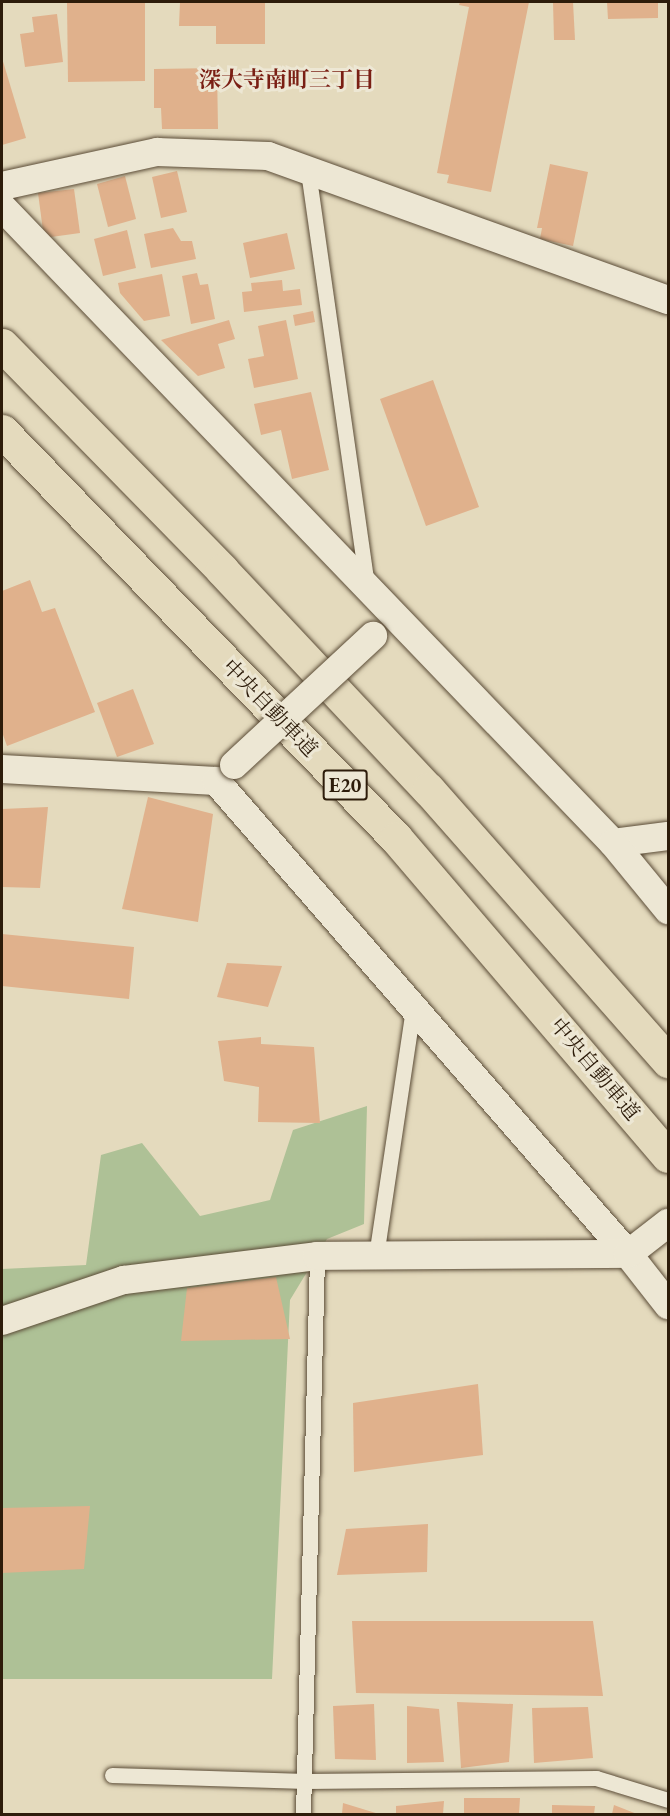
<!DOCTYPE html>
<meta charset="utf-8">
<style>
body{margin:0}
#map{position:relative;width:670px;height:1816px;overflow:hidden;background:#e4dabd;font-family:"EB Garamond","Noto Serif JP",serif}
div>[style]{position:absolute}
.green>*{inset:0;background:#aec196}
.building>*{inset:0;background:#e0b18c}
.roads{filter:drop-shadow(0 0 2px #5b4c37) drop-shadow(0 0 2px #5b4c37)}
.lane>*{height:15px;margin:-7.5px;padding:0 7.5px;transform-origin:7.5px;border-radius:7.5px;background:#ede7d4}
.street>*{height:28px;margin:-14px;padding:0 14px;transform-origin:14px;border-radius:14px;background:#ede7d4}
.highway>*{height:33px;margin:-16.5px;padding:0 16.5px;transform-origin:16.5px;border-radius:16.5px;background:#e4dabd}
.bridges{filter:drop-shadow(0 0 2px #5b4c37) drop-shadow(0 0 2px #5b4c37)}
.street-bridge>*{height:28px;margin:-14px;padding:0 14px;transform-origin:14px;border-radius:14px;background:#ede7d4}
span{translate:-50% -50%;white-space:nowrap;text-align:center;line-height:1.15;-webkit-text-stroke:6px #ede7d4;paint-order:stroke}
.shield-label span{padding:2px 4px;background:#ede7d4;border:2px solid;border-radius:4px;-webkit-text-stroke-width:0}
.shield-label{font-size:20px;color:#2d1c0a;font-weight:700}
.street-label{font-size:21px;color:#2d1c0a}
.neighbourhood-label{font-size:22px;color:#7a1f14;font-weight:700}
.frame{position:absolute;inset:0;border:3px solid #2d1c0a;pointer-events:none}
</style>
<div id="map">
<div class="green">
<div style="clip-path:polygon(367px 1106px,364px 1224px,327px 1239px,290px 1300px,272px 1679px,2px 1679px,2px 1269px,86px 1265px,101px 1155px,142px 1143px,200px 1216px,270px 1200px,293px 1130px)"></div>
</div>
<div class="building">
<div style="clip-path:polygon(67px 2px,145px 2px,145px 81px,68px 82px)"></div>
<div style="clip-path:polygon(180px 2px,265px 2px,265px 44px,216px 44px,216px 26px,179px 26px)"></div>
<div style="clip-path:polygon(460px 2px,529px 2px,491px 192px,447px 183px,449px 175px,437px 173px,469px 7px,459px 5px)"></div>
<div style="clip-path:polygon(553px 2px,573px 2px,575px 40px,554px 40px)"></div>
<div style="clip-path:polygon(607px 2px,658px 2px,658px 18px,608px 19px)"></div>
<div style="clip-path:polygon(57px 14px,63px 62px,25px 67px,20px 34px,34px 32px,32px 17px)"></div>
<div style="clip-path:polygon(2px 58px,26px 138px,2px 145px)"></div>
<div style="clip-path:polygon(217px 68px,218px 129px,162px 129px,161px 108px,154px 108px,154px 69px)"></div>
<div style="clip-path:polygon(550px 164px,588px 172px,573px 246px,540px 239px,542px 228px,537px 228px)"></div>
<div style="clip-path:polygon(177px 171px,187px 212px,161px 218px,152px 177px)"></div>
<div style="clip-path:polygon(125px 176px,136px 219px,108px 227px,97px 184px)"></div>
<div style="clip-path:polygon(74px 189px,80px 233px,44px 238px,38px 193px)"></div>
<div style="clip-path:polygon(173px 228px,181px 241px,192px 241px,196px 259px,151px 268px,144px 234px)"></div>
<div style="clip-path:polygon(127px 230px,136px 268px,103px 276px,94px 239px)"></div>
<div style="clip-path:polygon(287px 233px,295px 269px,250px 278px,243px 243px)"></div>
<div style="clip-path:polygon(197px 273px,200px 285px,208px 284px,215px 319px,191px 324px,182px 276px)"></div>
<div style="clip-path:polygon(162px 274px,170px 316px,144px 321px,120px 293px,118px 283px)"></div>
<div style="clip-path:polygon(282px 280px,283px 291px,300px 289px,302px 305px,244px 312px,242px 292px,252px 291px,251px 283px)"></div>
<div style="clip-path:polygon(313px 311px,315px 322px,295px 326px,293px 315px)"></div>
<div style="clip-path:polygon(229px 320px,235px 339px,218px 344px,225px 368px,198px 376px,161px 340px)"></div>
<div style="clip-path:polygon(286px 320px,298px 379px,254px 388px,248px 359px,264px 356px,258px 326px)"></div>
<div style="clip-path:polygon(433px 380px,479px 507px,426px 526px,380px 399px)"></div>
<div style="clip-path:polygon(311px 392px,329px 470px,292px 479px,281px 430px,261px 435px,254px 404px)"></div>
<div style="clip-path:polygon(30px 580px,42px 612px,55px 608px,95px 712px,7px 746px,2px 732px,2px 591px)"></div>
<div style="clip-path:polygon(133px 689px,154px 744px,117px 757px,97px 703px)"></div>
<div style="clip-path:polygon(148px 797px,213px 814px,198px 922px,122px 909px)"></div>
<div style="clip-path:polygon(48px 807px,40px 888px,2px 887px,2px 809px)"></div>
<div style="clip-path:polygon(2px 934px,134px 947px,129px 999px,2px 986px)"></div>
<div style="clip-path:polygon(227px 963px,282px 966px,268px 1007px,217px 997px)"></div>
<div style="clip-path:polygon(261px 1037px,261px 1044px,314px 1047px,320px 1123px,258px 1122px,259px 1087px,224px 1081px,218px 1041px)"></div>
<div style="clip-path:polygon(276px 1277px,290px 1339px,181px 1341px,187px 1288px)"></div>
<div style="clip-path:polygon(478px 1384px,483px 1455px,354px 1472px,353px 1403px)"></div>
<div style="clip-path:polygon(90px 1506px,84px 1569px,2px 1573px,2px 1508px)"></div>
<div style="clip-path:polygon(428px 1524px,427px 1572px,337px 1575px,346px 1529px)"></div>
<div style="clip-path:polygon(352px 1621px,593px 1621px,603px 1696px,356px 1693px)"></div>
<div style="clip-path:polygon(457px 1702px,513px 1704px,509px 1762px,461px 1768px)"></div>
<div style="clip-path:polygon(374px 1704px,376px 1760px,335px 1759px,333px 1706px)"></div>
<div style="clip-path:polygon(407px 1706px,439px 1709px,444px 1762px,407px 1763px)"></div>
<div style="clip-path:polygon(588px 1707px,593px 1758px,534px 1763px,532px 1708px)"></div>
<div style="clip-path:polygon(464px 1798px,520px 1798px,519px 1814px,464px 1814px)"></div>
<div style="clip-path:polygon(444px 1801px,443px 1814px,396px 1814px,396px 1806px)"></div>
<div style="clip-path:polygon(343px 1803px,379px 1814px,342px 1814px)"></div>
<div style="clip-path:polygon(552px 1805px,595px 1806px,594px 1814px,552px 1814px)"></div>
<div style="clip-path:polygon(614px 1805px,637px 1814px,612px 1814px)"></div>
</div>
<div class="roads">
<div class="lane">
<div style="left:308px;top:171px;width:414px;rotate:81.9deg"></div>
<div style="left:376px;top:1256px;width:252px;rotate:-81.5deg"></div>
<div style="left:112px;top:1775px;width:194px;rotate:1.8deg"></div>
<div style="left:306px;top:1781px;width:290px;rotate:-0.6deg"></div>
<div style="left:596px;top:1778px;width:75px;rotate:17deg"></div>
<div style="left:303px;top:1814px;width:558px;rotate:-88.56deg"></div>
</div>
<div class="street">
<div style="left:2px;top:186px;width:159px;rotate:-12.4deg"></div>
<div style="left:157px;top:152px;width:111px;rotate:2.1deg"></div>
<div style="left:268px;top:156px;width:425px;rotate:19.8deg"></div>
<div style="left:2px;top:207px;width:882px;rotate:46.15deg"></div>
<div style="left:613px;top:843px;width:55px;rotate:-7.3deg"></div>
<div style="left:2px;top:769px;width:214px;rotate:3.2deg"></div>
<div style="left:216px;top:781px;width:627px;rotate:48.94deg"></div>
<div style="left:628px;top:1254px;width:65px;rotate:51.9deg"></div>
<div style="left:613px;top:843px;width:87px;rotate:50.6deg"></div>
<div style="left:2px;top:1321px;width:129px;rotate:-18.6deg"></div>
<div style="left:124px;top:1280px;width:194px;rotate:-7.1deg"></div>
<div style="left:317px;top:1256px;width:311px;rotate:-0.4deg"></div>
<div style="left:628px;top:1254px;width:51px;rotate:-37.8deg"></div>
</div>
<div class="highway">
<div style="left:2px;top:345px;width:315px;rotate:45.6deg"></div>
<div style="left:222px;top:570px;width:301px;rotate:46.8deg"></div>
<div style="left:428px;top:789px;width:363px;rotate:48.6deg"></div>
<div style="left:2px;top:431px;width:566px;rotate:45.93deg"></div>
<div style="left:396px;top:838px;width:418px;rotate:49.5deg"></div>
</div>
</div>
<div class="bridges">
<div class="street-bridge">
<div style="left:234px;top:765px;width:190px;rotate:-42.9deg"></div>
</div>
</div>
<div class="shield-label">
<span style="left:345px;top:785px">E20</span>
</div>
<div class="street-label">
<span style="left:270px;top:708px;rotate:46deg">中央自動車道</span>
<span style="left:595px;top:1069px;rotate:50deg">中央自動車道</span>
</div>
<div class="neighbourhood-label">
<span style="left:287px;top:80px">深大寺南町三丁目</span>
</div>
<div class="frame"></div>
</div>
